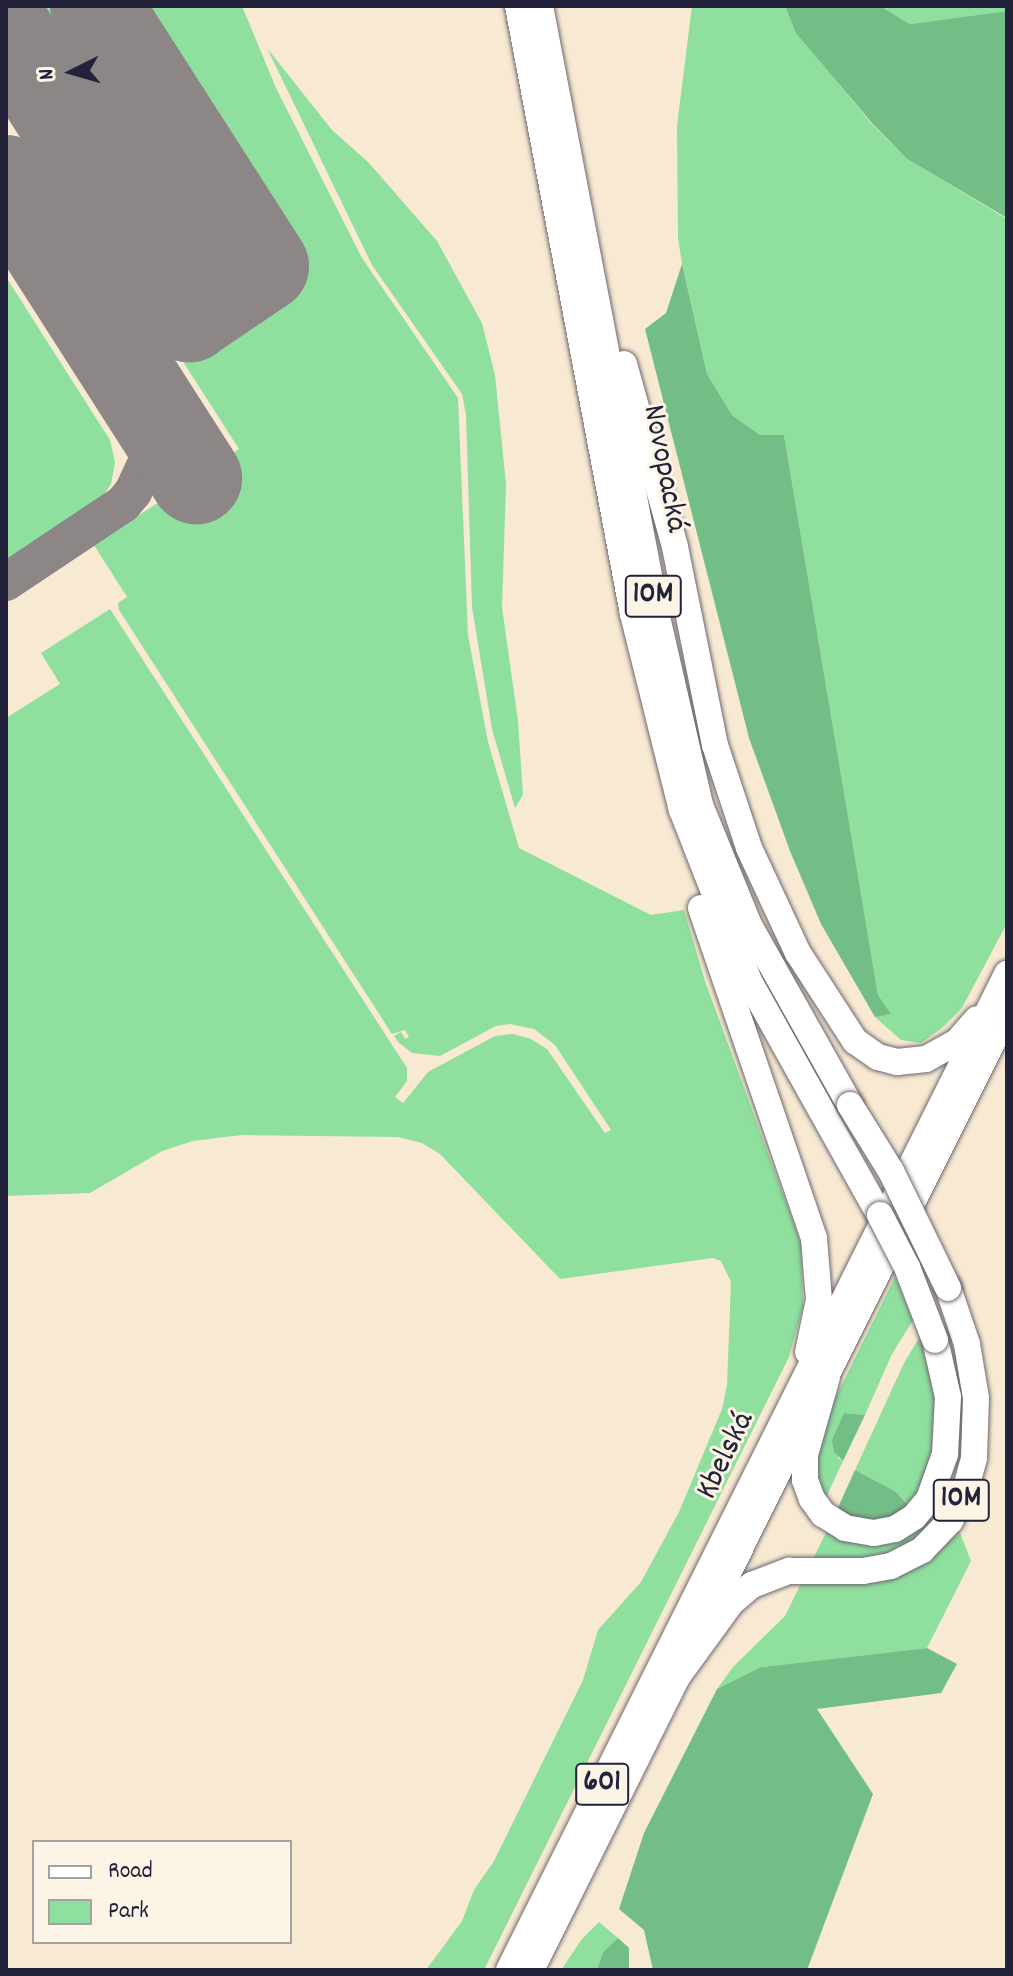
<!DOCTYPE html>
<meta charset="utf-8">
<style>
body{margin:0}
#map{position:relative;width:1013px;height:1976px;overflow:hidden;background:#f8e9d2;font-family:Dekko,sans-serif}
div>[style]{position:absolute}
.green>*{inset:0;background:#8fdf9f}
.forest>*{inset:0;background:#73be86}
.taxiway>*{height:38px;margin:-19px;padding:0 19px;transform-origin:19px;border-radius:19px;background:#8d8686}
.runway>*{height:92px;margin:-46px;padding:0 46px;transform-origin:46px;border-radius:46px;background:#8d8686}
.roads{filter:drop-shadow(0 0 2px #6d6870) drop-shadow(0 0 2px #6d6870)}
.primary>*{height:24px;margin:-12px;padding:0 12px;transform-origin:12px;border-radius:12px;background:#fff}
.highway>*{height:26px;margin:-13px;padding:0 13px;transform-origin:13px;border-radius:13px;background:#fff}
.bridges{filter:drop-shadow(0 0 2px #6d6870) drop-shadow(0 0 2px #6d6870)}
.highway-bridge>*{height:26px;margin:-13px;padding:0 13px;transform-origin:13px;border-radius:13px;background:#fff}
span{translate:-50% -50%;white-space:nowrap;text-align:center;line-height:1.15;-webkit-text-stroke:6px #fcf5e5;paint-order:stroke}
.shield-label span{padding:2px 6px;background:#fcf5e5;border:2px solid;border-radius:6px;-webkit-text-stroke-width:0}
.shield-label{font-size:30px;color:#22223b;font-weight:700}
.street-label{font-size:32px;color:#22223b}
.frame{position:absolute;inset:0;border:8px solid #22223b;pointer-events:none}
.legend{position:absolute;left:32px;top:1840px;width:260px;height:104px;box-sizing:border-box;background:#fcf5e5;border:2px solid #a5a1a1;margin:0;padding:10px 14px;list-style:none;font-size:24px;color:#22223b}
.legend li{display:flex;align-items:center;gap:16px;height:40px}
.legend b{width:40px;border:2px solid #a5a1a1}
.north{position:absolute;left:32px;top:32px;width:80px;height:80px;-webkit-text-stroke:6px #fcf5e5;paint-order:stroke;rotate:265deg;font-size:22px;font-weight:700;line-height:32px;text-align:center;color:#22223b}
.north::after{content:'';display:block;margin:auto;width:28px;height:36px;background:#22223b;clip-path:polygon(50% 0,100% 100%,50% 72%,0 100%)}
</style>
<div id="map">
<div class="green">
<div style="clip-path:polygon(6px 6px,242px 6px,276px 88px,362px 258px,458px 398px,468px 635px,488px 742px,519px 848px,651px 915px,684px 910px,706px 984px,801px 1243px,803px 1306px,789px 1357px,484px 1970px,426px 1970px,462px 1921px,474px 1890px,494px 1861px,583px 1680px,598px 1630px,641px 1582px,679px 1512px,722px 1409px,727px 1385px,731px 1282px,721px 1261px,713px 1258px,560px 1279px,440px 1154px,422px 1143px,398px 1137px,242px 1135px,193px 1141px,162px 1151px,90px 1193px,6px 1196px,6px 718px,60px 684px,41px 653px,110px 609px,407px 1068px,407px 1081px,395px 1097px,403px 1103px,428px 1072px,495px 1036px,513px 1034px,531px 1039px,547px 1049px,605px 1133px,611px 1130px,555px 1045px,534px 1029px,510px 1024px,496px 1026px,440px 1056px,412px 1053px,398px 1042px,394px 1036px,401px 1032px,405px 1039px,409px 1037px,405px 1030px,392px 1034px,119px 610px,118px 603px,127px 597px,94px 545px,239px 449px,6px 85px)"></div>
<div style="clip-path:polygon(692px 6px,785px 6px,797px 33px,870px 122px,907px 159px,1007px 219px,1007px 923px,962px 1008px,942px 1028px,921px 1043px,901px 1040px,875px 1017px,890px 1013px,878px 995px,784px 435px,760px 435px,732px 415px,707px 374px,682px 264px,678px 238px,677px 126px)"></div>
<div style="clip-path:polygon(880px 6px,1007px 6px,1007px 11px,910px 24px)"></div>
<div style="clip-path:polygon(267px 48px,332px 130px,369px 163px,437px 241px,482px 323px,495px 375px,506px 484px,502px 607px,518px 721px,523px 795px,515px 808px,492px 729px,472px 607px,466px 415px,462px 394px,372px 265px)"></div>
<div style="clip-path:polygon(6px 277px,110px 440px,115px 462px,111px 484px,97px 506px,6px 565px)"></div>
<div style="clip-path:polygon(895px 1277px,913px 1320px,892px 1354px,865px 1415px,844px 1413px,838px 1458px,843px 1461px,825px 1500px,817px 1477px,819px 1431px)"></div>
<div style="clip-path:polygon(919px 1338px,937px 1396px,931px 1467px,911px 1507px,959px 1530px,971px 1561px,927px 1648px,761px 1667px,717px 1689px,733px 1667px,785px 1616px,836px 1512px,910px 1506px,895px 1491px,855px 1470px,904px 1363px)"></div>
<div style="clip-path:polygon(599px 1922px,618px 1938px,603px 1952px,597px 1970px,561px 1970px,582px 1939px)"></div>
</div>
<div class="forest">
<div style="clip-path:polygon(785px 6px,880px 6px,910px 24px,1007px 11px,1007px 218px,907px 159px,871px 122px,796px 33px)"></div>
<div style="clip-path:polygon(682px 264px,707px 374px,732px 415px,760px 435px,784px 435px,878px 995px,891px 1014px,875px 1017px,821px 924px,790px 851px,749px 738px,645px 329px,666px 313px)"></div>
<div style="clip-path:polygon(844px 1413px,865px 1415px,843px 1461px,834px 1452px,832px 1440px)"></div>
<div style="clip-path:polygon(855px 1470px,895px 1491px,910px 1507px,898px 1516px,866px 1523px,836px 1512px)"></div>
<div style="clip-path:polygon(927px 1648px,957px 1664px,941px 1693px,817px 1709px,873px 1794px,807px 1970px,653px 1970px,644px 1930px,619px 1909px,644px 1833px,717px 1689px,761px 1667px)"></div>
<div style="clip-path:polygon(618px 1938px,629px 1948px,629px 1970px,597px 1970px,603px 1952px)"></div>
</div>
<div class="taxiway">
<div style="left:6px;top:582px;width:141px;rotate:-33.7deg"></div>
<div style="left:123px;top:504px;width:16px;rotate:-50deg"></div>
<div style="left:133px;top:492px;width:35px;rotate:-65deg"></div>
<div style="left:148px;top:460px;width:31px;rotate:-84deg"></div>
<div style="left:151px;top:429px;width:32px;rotate:-106deg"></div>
<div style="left:142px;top:398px;width:135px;rotate:-122.6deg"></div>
</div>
<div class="runway">
<div style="left:6px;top:30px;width:340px;rotate:57.4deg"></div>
<div style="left:189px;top:316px;width:89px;rotate:-34deg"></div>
<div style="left:263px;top:266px;width:309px;rotate:-122.7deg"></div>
<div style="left:6px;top:181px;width:353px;rotate:57.4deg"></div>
</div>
<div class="roads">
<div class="primary">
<div style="left:698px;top:1635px;width:693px;rotate:-63.51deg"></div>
</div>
<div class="highway">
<div style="left:518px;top:6px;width:619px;rotate:79.29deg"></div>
<div style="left:633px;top:614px;width:202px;rotate:76deg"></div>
<div style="left:682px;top:810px;width:184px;rotate:68.6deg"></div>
<div style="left:749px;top:981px;width:268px;rotate:60.8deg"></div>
<div style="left:540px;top:6px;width:622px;rotate:79.16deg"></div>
<div style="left:657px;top:617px;width:193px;rotate:77.1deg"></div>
<div style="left:700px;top:805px;width:130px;rotate:67.8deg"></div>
<div style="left:749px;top:925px;width:206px;rotate:60.7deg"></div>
<div style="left:624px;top:364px;width:190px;rotate:74.4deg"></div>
<div style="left:675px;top:547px;width:202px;rotate:78.6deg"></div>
<div style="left:715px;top:745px;width:108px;rotate:71.7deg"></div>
<div style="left:749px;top:848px;width:116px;rotate:65deg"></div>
<div style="left:798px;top:953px;width:105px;rotate:57.1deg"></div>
<div style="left:855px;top:1041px;width:28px;rotate:35deg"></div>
<div style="left:878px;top:1057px;width:20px;rotate:15deg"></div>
<div style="left:897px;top:1062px;width:29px;rotate:-6deg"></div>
<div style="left:926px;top:1059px;width:37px;rotate:-29deg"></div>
<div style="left:958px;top:1041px;width:29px;rotate:-49deg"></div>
<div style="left:701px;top:908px;width:349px;rotate:71.1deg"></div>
<div style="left:814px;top:1238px;width:62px;rotate:85.4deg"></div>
<div style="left:819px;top:1300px;width:53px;rotate:101.9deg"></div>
<div style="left:827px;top:1377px;width:81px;rotate:105.8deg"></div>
<div style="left:805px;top:1455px;width:25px;rotate:90deg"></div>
<div style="left:805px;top:1480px;width:20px;rotate:70deg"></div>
<div style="left:812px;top:1499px;width:19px;rotate:54deg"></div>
<div style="left:823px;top:1514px;width:26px;rotate:32deg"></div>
<div style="left:845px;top:1528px;width:29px;rotate:10deg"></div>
<div style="left:874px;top:1533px;width:21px;rotate:-11deg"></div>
<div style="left:895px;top:1529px;width:22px;rotate:-32deg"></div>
<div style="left:914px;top:1517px;width:23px;rotate:-50deg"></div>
<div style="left:929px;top:1499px;width:48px;rotate:-70.4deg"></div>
<div style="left:945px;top:1454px;width:57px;rotate:-87deg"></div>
<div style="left:948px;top:1397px;width:58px;rotate:-102.8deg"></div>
<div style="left:509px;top:1970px;width:1114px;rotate:-63.43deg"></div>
<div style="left:531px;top:1970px;width:327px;rotate:-63.5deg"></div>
<div style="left:677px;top:1677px;width:92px;rotate:-53.9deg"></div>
<div style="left:731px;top:1603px;width:28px;rotate:-41deg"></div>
<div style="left:752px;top:1585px;width:40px;rotate:-21deg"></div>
<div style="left:789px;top:1571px;width:74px"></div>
<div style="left:863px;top:1571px;width:28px;rotate:-10deg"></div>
<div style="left:891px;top:1566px;width:35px;rotate:-27deg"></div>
<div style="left:922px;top:1550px;width:40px;rotate:-46deg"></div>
<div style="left:950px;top:1521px;width:37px;rotate:-64deg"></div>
<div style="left:966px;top:1488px;width:31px;rotate:-75deg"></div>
<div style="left:974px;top:1458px;width:60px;rotate:-88.1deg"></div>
<div style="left:976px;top:1398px;width:55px;rotate:-99.5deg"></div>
<div style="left:967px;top:1344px;width:59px;rotate:-108.7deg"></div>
</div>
</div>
<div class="bridges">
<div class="highway-bridge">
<div style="left:850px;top:1105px;width:78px;rotate:58.2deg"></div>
<div style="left:891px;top:1171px;width:130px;rotate:64deg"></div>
<div style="left:880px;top:1215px;width:59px;rotate:62.6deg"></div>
<div style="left:907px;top:1267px;width:78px;rotate:69deg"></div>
</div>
</div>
<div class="shield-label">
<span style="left:653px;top:596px">10M</span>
<span style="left:961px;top:1500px">10M</span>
<span style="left:602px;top:1784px">601</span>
</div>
<div class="street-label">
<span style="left:663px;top:469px;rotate:79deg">Novopacká</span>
<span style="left:727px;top:1456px;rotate:-64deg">Kbelská</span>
</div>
<div class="frame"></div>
<ul class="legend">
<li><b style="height:10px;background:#fff"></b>Road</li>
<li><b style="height:22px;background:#8fdf9f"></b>Park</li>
</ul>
<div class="north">N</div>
</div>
